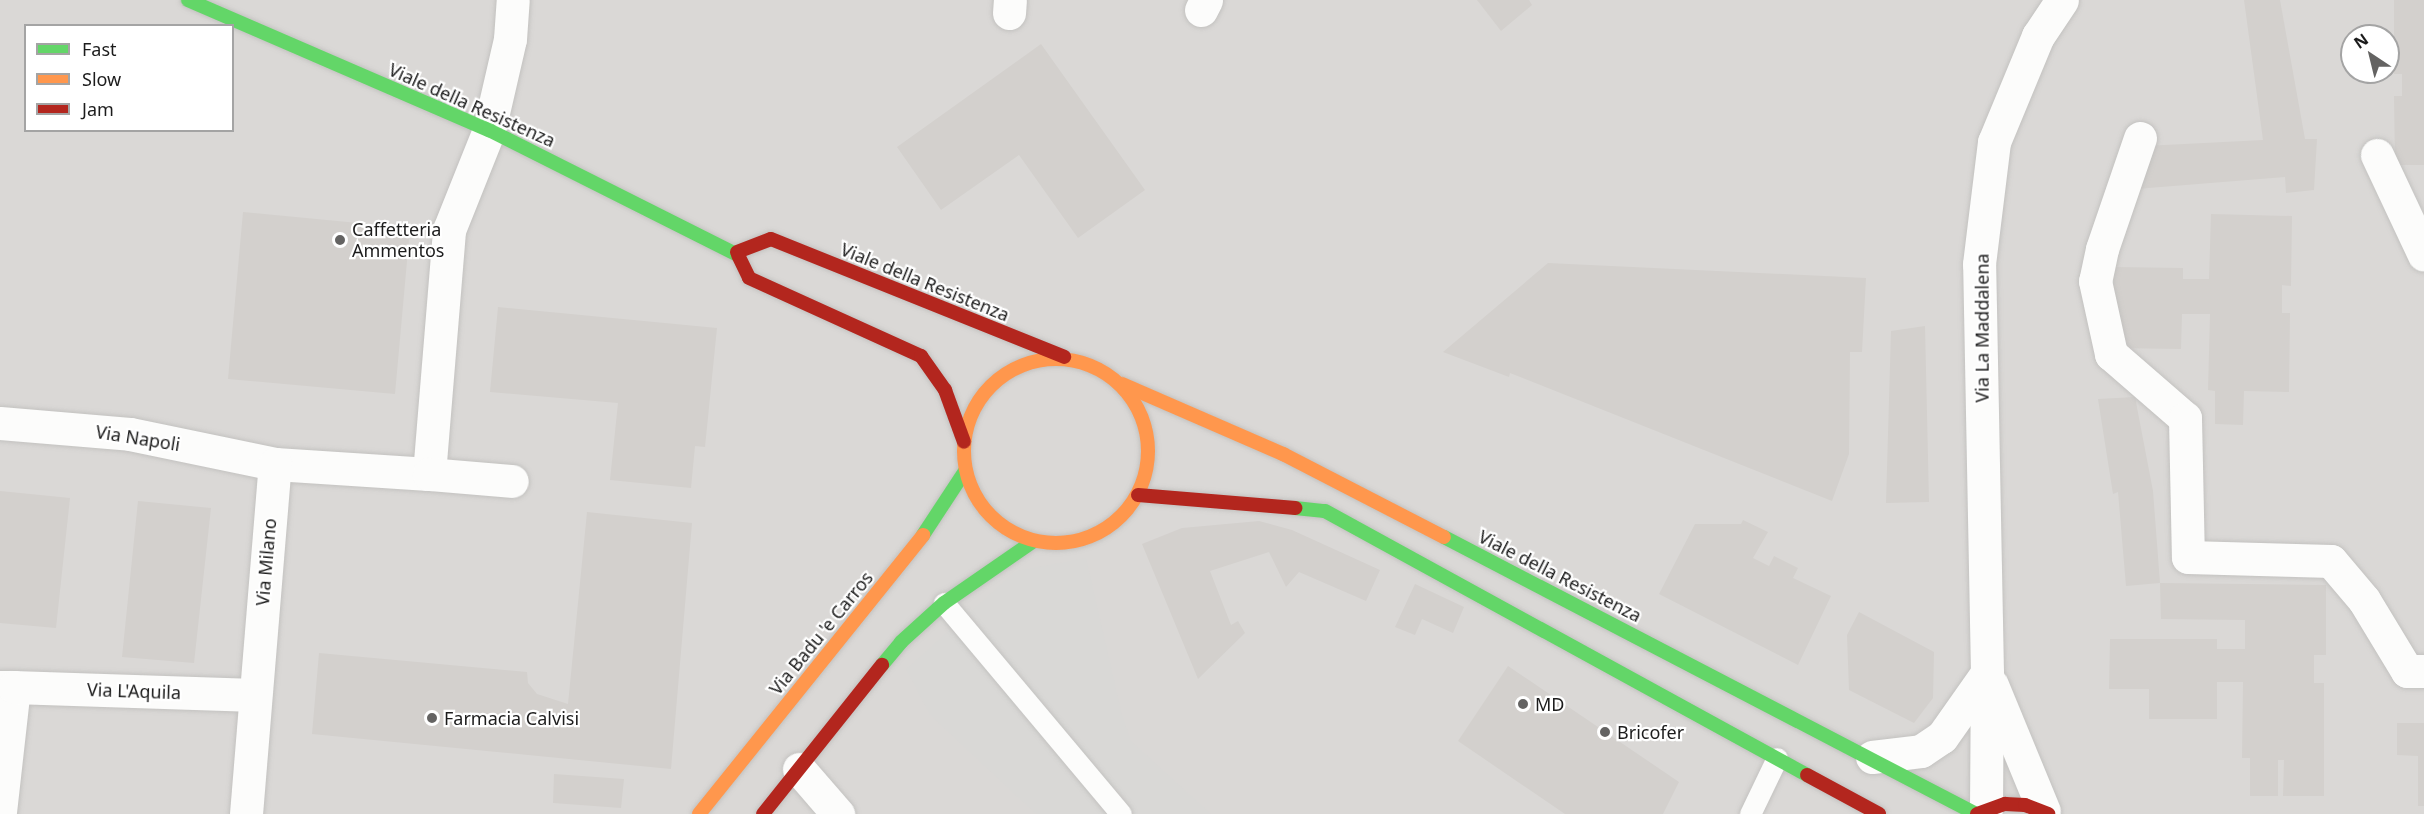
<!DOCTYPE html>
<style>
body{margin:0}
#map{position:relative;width:2424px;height:814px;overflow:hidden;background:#ebe8e4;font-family:"Noto Sans",sans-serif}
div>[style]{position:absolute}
.residential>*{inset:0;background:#dad8d6}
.religious>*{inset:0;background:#d9d8d6}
.building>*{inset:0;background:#d3d0cd}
.roads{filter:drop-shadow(0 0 2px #c3c2c0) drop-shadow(0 0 2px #c3c2c0)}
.lane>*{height:21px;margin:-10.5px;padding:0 10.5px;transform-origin:10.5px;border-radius:10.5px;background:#fcfcfb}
.street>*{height:33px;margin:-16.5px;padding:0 16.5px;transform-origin:16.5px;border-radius:16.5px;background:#fcfcfb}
.fast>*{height:14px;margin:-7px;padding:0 7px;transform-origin:7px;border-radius:7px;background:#63d668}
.slow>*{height:14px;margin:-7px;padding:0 7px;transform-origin:7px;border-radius:7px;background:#ff974d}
.slow>.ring{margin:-7px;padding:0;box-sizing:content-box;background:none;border:14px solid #ff974d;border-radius:50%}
.jam>*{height:14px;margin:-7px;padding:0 7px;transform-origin:7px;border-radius:7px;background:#b3261e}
.dots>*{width:16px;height:16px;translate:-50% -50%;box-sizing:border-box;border:3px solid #fff;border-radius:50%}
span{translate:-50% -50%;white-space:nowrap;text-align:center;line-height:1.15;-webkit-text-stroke:4.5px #fff;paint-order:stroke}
.street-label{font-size:18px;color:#1c1c1c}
.poi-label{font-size:18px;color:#1c1c1c}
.left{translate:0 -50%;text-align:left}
.legend{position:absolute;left:24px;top:24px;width:210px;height:108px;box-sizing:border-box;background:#fff;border:2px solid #a4a4a4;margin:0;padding:8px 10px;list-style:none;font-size:18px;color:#1c1c1c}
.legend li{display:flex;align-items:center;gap:12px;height:30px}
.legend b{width:30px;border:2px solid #a4a4a4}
.north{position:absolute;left:2340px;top:24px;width:60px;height:60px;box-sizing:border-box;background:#fff;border:2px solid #a4a4a4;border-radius:50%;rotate:325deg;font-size:16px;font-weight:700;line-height:24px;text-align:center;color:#1c1c1c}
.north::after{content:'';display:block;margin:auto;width:21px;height:27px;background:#646362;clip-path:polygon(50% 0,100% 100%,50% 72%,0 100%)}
</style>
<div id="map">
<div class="residential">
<div style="clip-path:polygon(evenodd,0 0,2424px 0,2424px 814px,0 814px,0 0,26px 26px,232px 26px,232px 130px,26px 130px,26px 26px,0 0,2352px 36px,2388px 36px,2388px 72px,2352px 72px,2352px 36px)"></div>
</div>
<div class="religious">
<div style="clip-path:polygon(1086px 558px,1122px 715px,1131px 741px,1211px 814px,1036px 814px,930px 715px,906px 669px,1016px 571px)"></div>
</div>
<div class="building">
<div style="clip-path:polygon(1477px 0,1529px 0,1532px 5px,1501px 31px)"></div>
<div style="clip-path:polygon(2244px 0,2280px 0,2305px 139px,2317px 139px,2314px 190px,2286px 193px,2285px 177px,2136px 189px,2145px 146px,2263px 140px)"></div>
<div style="clip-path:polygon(2394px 0,2424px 0,2424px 165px,2395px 165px,2394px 96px,2402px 96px,2402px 74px,2394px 74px)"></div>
<div style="clip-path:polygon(1041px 44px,1145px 190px,1078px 238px,1019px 155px,941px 210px,897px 147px)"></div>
<div style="clip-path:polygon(243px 212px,410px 228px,395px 394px,228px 379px)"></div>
<div style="clip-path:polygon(2211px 214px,2292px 216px,2291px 286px,2282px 285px,2282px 313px,2290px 313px,2289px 392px,2244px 391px,2243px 425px,2215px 424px,2215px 391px,2208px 390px,2210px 314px,2182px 314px,2181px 349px,2112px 348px,2114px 267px,2183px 268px,2183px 279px,2209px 279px)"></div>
<div style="clip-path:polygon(1548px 263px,1866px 278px,1862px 352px,1850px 352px,1849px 454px,1832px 501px,1510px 373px,1509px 377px,1443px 352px)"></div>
<div style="clip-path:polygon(498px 307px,717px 328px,705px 447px,695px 446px,691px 488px,610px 480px,618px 403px,490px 392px)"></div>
<div style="clip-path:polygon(1925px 326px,1929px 502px,1886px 503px,1891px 331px)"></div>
<div style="clip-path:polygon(2135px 397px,2153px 491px,2160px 583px,2126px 586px,2118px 492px,2113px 494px,2098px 399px)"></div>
<div style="clip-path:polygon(0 491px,70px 498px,56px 628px,0 623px)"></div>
<div style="clip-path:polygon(138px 501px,211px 508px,194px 663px,122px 657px)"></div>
<div style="clip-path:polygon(587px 512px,692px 523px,671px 769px,312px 734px,319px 653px,527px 672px,528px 683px,537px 694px,568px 704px)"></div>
<div style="clip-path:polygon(1743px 520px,1768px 532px,1753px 558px,1769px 566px,1774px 556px,1798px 568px,1793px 578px,1831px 596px,1798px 665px,1659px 594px,1695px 524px,1741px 524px)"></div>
<div style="clip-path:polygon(1259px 521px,1292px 530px,1380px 570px,1366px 601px,1299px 572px,1286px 587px,1269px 552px,1210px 571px,1231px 625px,1238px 621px,1245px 633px,1198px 679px,1142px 544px,1182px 528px)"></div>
<div style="clip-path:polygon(2160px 583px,2326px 585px,2326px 655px,2314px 655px,2314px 683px,2324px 683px,2324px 796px,2283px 796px,2284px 760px,2278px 760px,2278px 796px,2250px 796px,2250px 758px,2242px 758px,2243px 682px,2217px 682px,2217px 719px,2149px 719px,2149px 689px,2109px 689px,2110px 639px,2217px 639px,2217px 649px,2245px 649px,2245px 620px,2161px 619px)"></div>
<div style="clip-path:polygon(1415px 584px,1464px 607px,1453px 633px,1422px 619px,1415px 635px,1395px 627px)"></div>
<div style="clip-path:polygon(1859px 612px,1934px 652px,1933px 698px,1914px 723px,1849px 690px,1847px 635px)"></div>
<div style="clip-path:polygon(1508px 666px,1679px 782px,1663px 814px,1565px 814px,1458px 741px)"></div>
<div style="clip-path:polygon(2397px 723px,2424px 723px,2424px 806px,2418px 806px,2418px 756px,2397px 755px)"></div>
<div style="clip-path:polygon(554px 774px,624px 779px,621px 808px,553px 803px)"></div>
</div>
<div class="roads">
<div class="lane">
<div style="left:944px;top:603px;width:275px;rotate:50deg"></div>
<div style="left:1750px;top:814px;width:62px;rotate:-64.3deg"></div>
</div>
<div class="street">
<div style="left:1201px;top:10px;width:11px;rotate:-63deg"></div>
<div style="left:1009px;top:13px;width:13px;rotate:-86deg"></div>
<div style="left:2140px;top:138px;width:117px;rotate:108.9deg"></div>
<div style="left:2102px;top:249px;width:33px;rotate:102deg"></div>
<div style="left:2095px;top:281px;width:75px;rotate:77.6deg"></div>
<div style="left:2111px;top:354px;width:98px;rotate:40.9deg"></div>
<div style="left:2185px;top:418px;width:139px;rotate:88.8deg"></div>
<div style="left:2188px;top:557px;width:143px;rotate:1.6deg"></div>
<div style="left:2331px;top:561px;width:51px;rotate:49.8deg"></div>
<div style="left:2364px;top:600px;width:83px;rotate:58.8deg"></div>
<div style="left:2407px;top:671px;width:17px"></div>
<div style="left:2377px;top:155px;width:110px;rotate:64.8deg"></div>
<div style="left:0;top:423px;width:130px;rotate:4.8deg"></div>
<div style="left:130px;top:434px;width:148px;rotate:11.7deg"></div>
<div style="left:275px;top:464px;width:154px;rotate:3.7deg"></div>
<div style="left:429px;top:474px;width:245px;rotate:-85.3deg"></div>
<div style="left:449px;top:230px;width:108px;rotate:-68.2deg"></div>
<div style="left:489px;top:130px;width:93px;rotate:-77deg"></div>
<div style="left:510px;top:39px;width:39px;rotate:-86deg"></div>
<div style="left:429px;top:474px;width:83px;rotate:4.8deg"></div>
<div style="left:1992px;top:685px;width:136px;rotate:67.6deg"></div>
<div style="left:0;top:687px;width:14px"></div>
<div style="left:14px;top:687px;width:126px;rotate:96.4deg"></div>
<div style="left:14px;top:687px;width:240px;rotate:1.9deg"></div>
<div style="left:1872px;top:757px;width:49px;rotate:-7deg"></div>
<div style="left:1921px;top:751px;width:25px;rotate:-34deg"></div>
<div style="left:1942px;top:737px;width:78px;rotate:-54.9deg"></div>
<div style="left:799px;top:769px;width:60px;rotate:49.1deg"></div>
<div style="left:1986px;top:809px;width:136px;rotate:-89.6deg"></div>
<div style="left:1987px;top:673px;width:409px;rotate:-91.1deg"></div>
<div style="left:1979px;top:264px;width:123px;rotate:-83deg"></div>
<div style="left:1994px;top:142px;width:115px;rotate:-67.5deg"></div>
<div style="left:2038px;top:36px;width:43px;rotate:-56.3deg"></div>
<div style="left:246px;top:814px;width:351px;rotate:-85.3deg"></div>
</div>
<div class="fast">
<div style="left:188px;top:0;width:328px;rotate:23.4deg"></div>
<div style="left:489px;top:130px;width:279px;rotate:26.7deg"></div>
<div style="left:1295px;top:508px;width:30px;rotate:6deg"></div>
<div style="left:1325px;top:511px;width:550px;rotate:28.71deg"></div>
<div style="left:923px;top:535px;width:77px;rotate:-56.7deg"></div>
<div style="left:1444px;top:537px;width:600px;rotate:27.5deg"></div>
<div style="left:882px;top:665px;width:30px;rotate:-50deg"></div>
<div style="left:901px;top:642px;width:58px;rotate:-42.2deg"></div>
<div style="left:944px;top:603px;width:109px;rotate:-34.6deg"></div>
</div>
<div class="slow">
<div class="ring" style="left:964px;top:359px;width:170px;height:170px"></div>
<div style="left:1122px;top:384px;width:176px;rotate:23.5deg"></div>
<div style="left:1283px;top:454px;width:181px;rotate:27.3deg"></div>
<div style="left:699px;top:814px;width:358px;rotate:-51.2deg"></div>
</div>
<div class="jam">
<div style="left:737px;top:252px;width:36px;rotate:-21deg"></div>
<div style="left:771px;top:239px;width:316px;rotate:21.9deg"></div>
<div style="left:738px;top:255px;width:25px;rotate:64deg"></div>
<div style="left:749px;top:278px;width:189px;rotate:24.4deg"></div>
<div style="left:921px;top:356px;width:42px;rotate:54.8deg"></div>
<div style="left:945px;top:390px;width:55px;rotate:69.9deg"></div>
<div style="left:1138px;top:495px;width:158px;rotate:4.7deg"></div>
<div style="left:1807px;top:775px;width:82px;rotate:28.4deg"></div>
<div style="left:763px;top:814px;width:191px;rotate:-51.4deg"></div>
<div style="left:1977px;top:814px;width:30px;rotate:-20deg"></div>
<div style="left:2005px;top:804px;width:20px;rotate:3deg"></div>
<div style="left:2025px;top:805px;width:25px;rotate:21deg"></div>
</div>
</div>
<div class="dots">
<div style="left:340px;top:240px;background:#646362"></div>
<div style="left:1523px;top:704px;background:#646362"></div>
<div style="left:432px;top:718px;background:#646362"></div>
<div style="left:1605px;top:732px;background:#646362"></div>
</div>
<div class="street-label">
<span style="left:472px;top:105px;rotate:24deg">Viale della Resistenza</span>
<span style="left:925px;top:282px;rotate:22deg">Viale della Resistenza</span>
<span style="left:1982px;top:328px;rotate:-90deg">Via La Maddalena</span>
<span style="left:138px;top:438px;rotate:9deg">Via Napoli</span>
<span style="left:266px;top:562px;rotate:-85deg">Via Milano</span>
<span style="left:1560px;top:576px;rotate:27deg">Viale della Resistenza</span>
<span style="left:821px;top:633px;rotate:-51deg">Via Badu 'e Carros</span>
<span style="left:134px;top:691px;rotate:2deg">Via L'Aquila</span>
</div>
<div class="poi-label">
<span class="left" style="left:352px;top:240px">Caffetteria<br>Ammentos</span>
<span class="left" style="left:1535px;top:704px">MD</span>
<span class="left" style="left:444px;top:718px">Farmacia Calvisi</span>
<span class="left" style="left:1617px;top:732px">Bricofer</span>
</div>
<ul class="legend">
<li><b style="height:8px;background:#63d668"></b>Fast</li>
<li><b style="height:8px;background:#ff974d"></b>Slow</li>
<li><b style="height:8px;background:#b3261e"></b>Jam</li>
</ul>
<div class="north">N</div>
</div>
